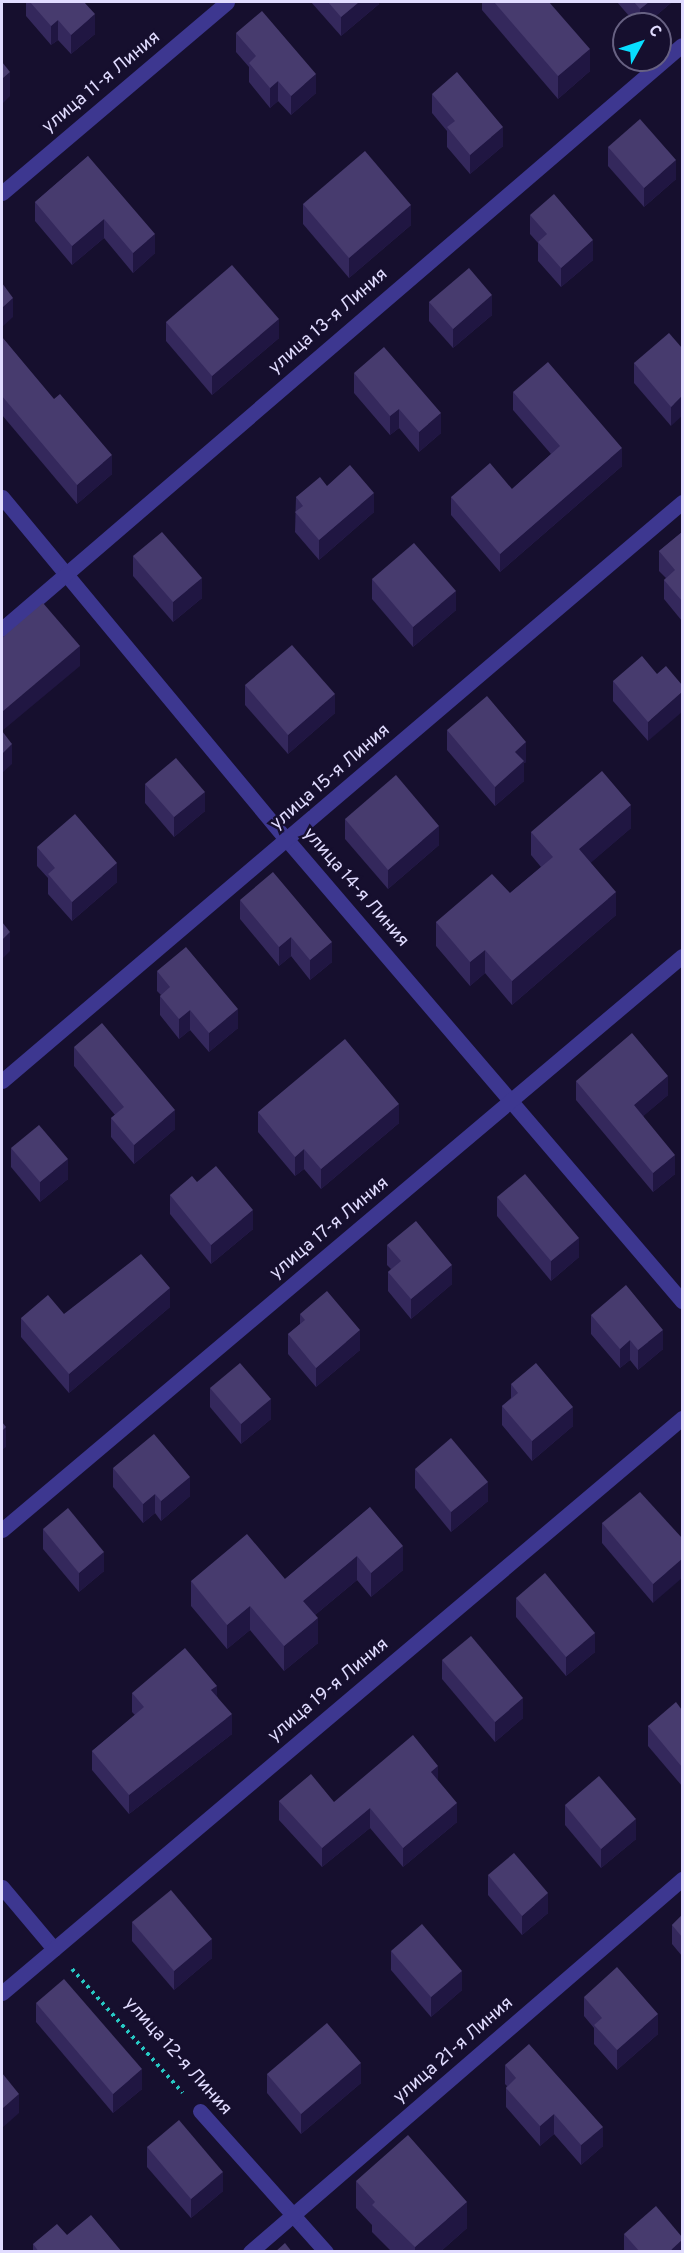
<!DOCTYPE html>
<meta charset="utf-8">
<style>
body{margin:0}
#map{position:relative;width:684px;height:2253px;overflow:hidden;background:#160f2e;font-family:Overpass,sans-serif}
div>[style]{position:absolute}
.path>*{height:4px;margin-top:-2px;transform-origin:0;background:repeating-linear-gradient(90deg,#27c9c4 0 3px,transparent 0 7.5px)}
.minor>*{height:15px;margin:-7.5px;padding:0 7.5px;transform-origin:7.5px;border-radius:7.5px;background:#3d3790}
.wall>*{inset:0;background:#34285c}
.shaded-wall>*{inset:0;background:#201642}
.building>*{inset:0;background:#473b6e}
span{translate:-50% -50%;white-space:nowrap;text-align:center;line-height:1.15;-webkit-text-stroke:5px #160f2e;paint-order:stroke}
.street-label{font-size:18px;color:#e1dcff}
.frame{position:absolute;inset:0;border:3px solid #e1dcff;pointer-events:none}
.north{position:absolute;left:612px;top:12px;width:60px;height:60px;box-sizing:border-box;background:#160f2e;border:2px solid #676182;border-radius:50%;rotate:50deg;font-size:16px;font-weight:700;line-height:24px;text-align:center;color:#e1dcff}
.north::after{content:'';display:block;margin:auto;width:21px;height:27px;background:#08deff;clip-path:polygon(50% 0,100% 100%,50% 72%,0 100%)}
</style>
<div id="map">
<div class="path">
<div style="left:72px;top:1969px;width:166px;rotate:48.2deg"></div>
</div>
<div class="minor">
<div style="left:2px;top:193px;width:295px;rotate:-40.3deg"></div>
<div style="left:2px;top:497px;width:447px;rotate:50.3deg"></div>
<div style="left:288px;top:841px;width:606px;rotate:49.42deg"></div>
<div style="left:2px;top:629px;width:896px;rotate:-40.66deg"></div>
<div style="left:2px;top:1081px;width:893px;rotate:-40.41deg"></div>
<div style="left:2px;top:1530px;width:890px;rotate:-40.17deg"></div>
<div style="left:2px;top:1887px;width:81px;rotate:50deg"></div>
<div style="left:2px;top:1993px;width:891px;rotate:-40.22deg"></div>
<div style="left:200px;top:2111px;width:189px;rotate:48.2deg"></div>
<div style="left:250px;top:2252px;width:571px;rotate:-40.81deg"></div>
</div>
<div class="wall">
<div style="clip-path:polygon(26px 2px,84px 2px,95px 34px,71px 54px,58px 40px,51px 45px,26px 16px)"></div>
<div style="clip-path:polygon(311px 2px,379px 2px,379px 4px,341px 36px)"></div>
<div style="clip-path:polygon(482px 2px,549px 2px,590px 71px,558px 99px,482px 10px)"></div>
<div style="clip-path:polygon(617px 2px,672px 2px,646px 24px,636px 24px)"></div>
<div style="clip-path:polygon(236px 33px,316px 93px,291px 115px,278px 101px,270px 108px,249px 82px,249px 67px,236px 52px)"></div>
<div style="clip-path:polygon(432px 94px,503px 146px,470px 174px,447px 147px,447px 131px,432px 113px)"></div>
<div style="clip-path:polygon(608px 147px,676px 179px,644px 207px,608px 166px)"></div>
<div style="clip-path:polygon(88px 156px,155px 253px,133px 273px,104px 238px,72px 265px,35px 221px,35px 202px)"></div>
<div style="clip-path:polygon(303px 204px,411px 225px,349px 278px,303px 224px)"></div>
<div style="clip-path:polygon(530px 215px,593px 260px,561px 287px,538px 261px,538px 243px,530px 234px)"></div>
<div style="clip-path:polygon(429px 302px,492px 315px,453px 348px,429px 321px)"></div>
<div style="clip-path:polygon(166px 322px,279px 338px,212px 395px,166px 341px)"></div>
<div style="clip-path:polygon(2px 337px,112px 474px,77px 504px,2px 415px)"></div>
<div style="clip-path:polygon(682px 348px,671px 426px,634px 383px,634px 363px)"></div>
<div style="clip-path:polygon(354px 373px,441px 433px,419px 452px,399px 428px,390px 435px,354px 393px)"></div>
<div style="clip-path:polygon(513px 392px,622px 466px,500px 572px,451px 515px,451px 497px,512px 489px,551px 454px,513px 410px)"></div>
<div style="clip-path:polygon(327px 486px,374px 512px,319px 560px,295px 532px,296px 497px)"></div>
<div style="clip-path:polygon(682px 532px,682px 621px,664px 599px,664px 580px,666px 578px,659px 571px,659px 551px)"></div>
<div style="clip-path:polygon(133px 556px,202px 598px,173px 622px,133px 576px)"></div>
<div style="clip-path:polygon(372px 579px,456px 610px,413px 647px,372px 599px)"></div>
<div style="clip-path:polygon(657px 674px,648px 741px,613px 701px,613px 681px)"></div>
<div style="clip-path:polygon(245px 685px,335px 713px,288px 754px,245px 705px)"></div>
<div style="clip-path:polygon(447px 730px,526px 762px,524px 763px,524px 781px,495px 806px,447px 750px)"></div>
<div style="clip-path:polygon(145px 784px,205px 811px,174px 837px,145px 803px)"></div>
<div style="clip-path:polygon(345px 819px,439px 845px,388px 889px,345px 839px)"></div>
<div style="clip-path:polygon(631px 828px,590px 863px,616px 915px,512px 1005px,485px 973px,470px 986px,436px 946px,436px 922px,510px 893px,541px 867px,531px 855px,531px 832px)"></div>
<div style="clip-path:polygon(37px 847px,117px 882px,72px 921px,48px 894px,48px 878px,37px 866px)"></div>
<div style="clip-path:polygon(240px 900px,332px 962px,310px 980px,291px 956px,279px 966px,240px 919px)"></div>
<div style="clip-path:polygon(157px 971px,238px 1028px,209px 1052px,190px 1030px,179px 1039px,160px 1015px,160px 996px,161px 995px,157px 991px)"></div>
<div style="clip-path:polygon(74px 1047px,175px 1129px,134px 1164px,111px 1137px,111px 1118px,115px 1115px,74px 1066px)"></div>
<div style="clip-path:polygon(576px 1081px,668px 1095px,643px 1116px,675px 1174px,653px 1192px,576px 1100px)"></div>
<div style="clip-path:polygon(258px 1112px,399px 1123px,321px 1189px,304px 1169px,295px 1176px,258px 1132px)"></div>
<div style="clip-path:polygon(11px 1148px,68px 1179px,40px 1202px,11px 1167px)"></div>
<div style="clip-path:polygon(197px 1182px,253px 1229px,211px 1264px,170px 1214px,170px 1195px)"></div>
<div style="clip-path:polygon(497px 1197px,579px 1257px,551px 1281px,497px 1216px)"></div>
<div style="clip-path:polygon(387px 1245px,452px 1284px,411px 1319px,388px 1291px,388px 1272px,391px 1269px,387px 1265px)"></div>
<div style="clip-path:polygon(170px 1307px,69px 1393px,21px 1337px,21px 1318px)"></div>
<div style="clip-path:polygon(300px 1314px,360px 1350px,316px 1387px,288px 1354px,288px 1334px,300px 1324px)"></div>
<div style="clip-path:polygon(591px 1315px,663px 1349px,638px 1370px,630px 1360px,620px 1368px,591px 1334px)"></div>
<div style="clip-path:polygon(511px 1384px,573px 1426px,532px 1461px,502px 1425px,502px 1406px,511px 1398px)"></div>
<div style="clip-path:polygon(210px 1388px,271px 1419px,241px 1444px,210px 1407px)"></div>
<div style="clip-path:polygon(113px 1468px,190px 1496px,161px 1521px,155px 1513px,143px 1523px,113px 1487px)"></div>
<div style="clip-path:polygon(415px 1469px,488px 1501px,451px 1532px,415px 1488px)"></div>
<div style="clip-path:polygon(370px 1507px,403px 1570px,371px 1597px,357px 1580px,315px 1615px,318px 1643px,284px 1671px,250px 1630px,227px 1649px,191px 1606px,191px 1581px,285px 1579px)"></div>
<div style="clip-path:polygon(602px 1523px,682px 1538px,653px 1603px,602px 1543px)"></div>
<div style="clip-path:polygon(43px 1529px,104px 1571px,79px 1592px,43px 1549px)"></div>
<div style="clip-path:polygon(516px 1598px,595px 1652px,566px 1676px,516px 1617px)"></div>
<div style="clip-path:polygon(442px 1660px,523px 1718px,495px 1742px,442px 1679px)"></div>
<div style="clip-path:polygon(132px 1693px,217px 1696px,232px 1734px,129px 1814px,92px 1770px,92px 1751px,135px 1715px,132px 1712px)"></div>
<div style="clip-path:polygon(682px 1710px,682px 1786px,648px 1746px,648px 1726px)"></div>
<div style="clip-path:polygon(438px 1781px,457px 1822px,403px 1867px,370px 1828px,322px 1867px,279px 1820px,279px 1801px,334px 1802px)"></div>
<div style="clip-path:polygon(565px 1805px,636px 1839px,601px 1868px,565px 1825px)"></div>
<div style="clip-path:polygon(488px 1875px,548px 1913px,522px 1935px,488px 1895px)"></div>
<div style="clip-path:polygon(682px 1915px,682px 1970px,682px 1956px,672px 1944px,672px 1925px)"></div>
<div style="clip-path:polygon(132px 1922px,212px 1958px,174px 1990px,132px 1941px)"></div>
<div style="clip-path:polygon(391px 1951px,462px 1990px,431px 2017px,391px 1970px)"></div>
<div style="clip-path:polygon(584px 1997px,658px 2034px,617px 2070px,594px 2044px,594px 2028px,584px 2016px)"></div>
<div style="clip-path:polygon(36px 2003px,142px 2089px,113px 2113px,36px 2022px)"></div>
<div style="clip-path:polygon(505px 2065px,603px 2146px,581px 2165px,554px 2134px,540px 2146px,506px 2107px,506px 2088px,507px 2086px,505px 2084px)"></div>
<div style="clip-path:polygon(267px 2074px,361px 2083px,301px 2134px,267px 2093px)"></div>
<div style="clip-path:polygon(147px 2147px,223px 2191px,191px 2218px,147px 2167px)"></div>
<div style="clip-path:polygon(356px 2181px,467px 2228px,440px 2252px,392px 2252px,372px 2232px,372px 2225px,356px 2208px)"></div>
<div style="clip-path:polygon(624px 2234px,682px 2252px,624px 2252px)"></div>
<div style="clip-path:polygon(67px 2235px,122px 2252px,33px 2252px,33px 2244px)"></div>
</div>
<div class="shaded-wall">
<div style="clip-path:polygon(359px 2px,379px 2px,379px 4px,341px 36px,341px 17px)"></div>
<div style="clip-path:polygon(649px 2px,672px 2px,646px 24px,640px 24px,640px 9px)"></div>
<div style="clip-path:polygon(95px 14px,95px 34px,71px 54px,71px 35px)"></div>
<div style="clip-path:polygon(58px 20px,58px 40px,51px 45px,51px 26px)"></div>
<div style="clip-path:polygon(590px 49px,590px 71px,558px 99px,558px 76px)"></div>
<div style="clip-path:polygon(10px 72px,10px 96px,2px 104px,2px 79px)"></div>
<div style="clip-path:polygon(316px 74px,316px 93px,291px 115px,291px 96px)"></div>
<div style="clip-path:polygon(278px 81px,278px 101px,270px 108px,270px 88px)"></div>
<div style="clip-path:polygon(503px 127px,503px 146px,470px 174px,470px 155px)"></div>
<div style="clip-path:polygon(676px 160px,676px 179px,644px 207px,644px 188px)"></div>
<div style="clip-path:polygon(411px 205px,411px 225px,349px 278px,349px 258px)"></div>
<div style="clip-path:polygon(104px 219px,104px 238px,72px 265px,72px 246px)"></div>
<div style="clip-path:polygon(155px 234px,155px 253px,133px 273px,133px 253px)"></div>
<div style="clip-path:polygon(593px 240px,593px 260px,561px 287px,561px 268px)"></div>
<div style="clip-path:polygon(492px 295px,492px 315px,453px 348px,453px 329px)"></div>
<div style="clip-path:polygon(13px 298px,13px 317px,2px 327px,2px 308px)"></div>
<div style="clip-path:polygon(279px 319px,279px 338px,212px 395px,212px 376px)"></div>
<div style="clip-path:polygon(682px 396px,682px 416px,671px 426px,671px 407px)"></div>
<div style="clip-path:polygon(399px 409px,399px 428px,390px 435px,390px 416px)"></div>
<div style="clip-path:polygon(441px 413px,441px 433px,419px 452px,419px 432px)"></div>
<div style="clip-path:polygon(622px 448px,622px 466px,500px 572px,500px 554px)"></div>
<div style="clip-path:polygon(112px 455px,112px 474px,77px 504px,77px 485px)"></div>
<div style="clip-path:polygon(374px 493px,374px 512px,319px 560px,319px 540px)"></div>
<div style="clip-path:polygon(3px 549px,3px 568px,2px 570px,2px 550px)"></div>
<div style="clip-path:polygon(202px 578px,202px 598px,173px 622px,173px 602px)"></div>
<div style="clip-path:polygon(456px 591px,456px 610px,413px 647px,413px 627px)"></div>
<div style="clip-path:polygon(80px 646px,80px 666px,2px 731px,2px 712px)"></div>
<div style="clip-path:polygon(682px 692px,682px 712px,648px 741px,648px 722px)"></div>
<div style="clip-path:polygon(335px 694px,335px 713px,288px 754px,288px 735px)"></div>
<div style="clip-path:polygon(526px 742px,526px 762px,524px 763px,524px 781px,495px 806px,495px 787px,515px 752px)"></div>
<div style="clip-path:polygon(12px 744px,12px 764px,2px 773px,2px 754px)"></div>
<div style="clip-path:polygon(205px 792px,205px 811px,174px 837px,174px 817px)"></div>
<div style="clip-path:polygon(631px 805px,631px 828px,579px 873px,579px 849px)"></div>
<div style="clip-path:polygon(439px 826px,439px 845px,388px 889px,388px 870px)"></div>
<div style="clip-path:polygon(117px 863px,117px 882px,72px 921px,72px 902px)"></div>
<div style="clip-path:polygon(616px 892px,616px 915px,512px 1005px,512px 981px)"></div>
<div style="clip-path:polygon(10px 932px,10px 951px,2px 959px,2px 940px)"></div>
<div style="clip-path:polygon(291px 937px,291px 956px,279px 966px,279px 947px)"></div>
<div style="clip-path:polygon(332px 942px,332px 962px,310px 980px,310px 960px)"></div>
<div style="clip-path:polygon(485px 950px,485px 973px,470px 986px,470px 962px)"></div>
<div style="clip-path:polygon(238px 1009px,238px 1028px,209px 1052px,209px 1033px)"></div>
<div style="clip-path:polygon(190px 1010px,190px 1030px,179px 1039px,179px 1019px)"></div>
<div style="clip-path:polygon(668px 1076px,668px 1095px,634px 1124px,634px 1105px)"></div>
<div style="clip-path:polygon(399px 1104px,399px 1123px,321px 1189px,321px 1169px)"></div>
<div style="clip-path:polygon(175px 1110px,175px 1129px,134px 1164px,134px 1145px)"></div>
<div style="clip-path:polygon(304px 1149px,304px 1169px,295px 1176px,295px 1157px)"></div>
<div style="clip-path:polygon(675px 1155px,675px 1174px,653px 1192px,653px 1173px)"></div>
<div style="clip-path:polygon(68px 1159px,68px 1179px,40px 1202px,40px 1182px)"></div>
<div style="clip-path:polygon(253px 1210px,253px 1229px,211px 1264px,211px 1245px)"></div>
<div style="clip-path:polygon(579px 1238px,579px 1257px,551px 1281px,551px 1261px)"></div>
<div style="clip-path:polygon(452px 1265px,452px 1284px,411px 1319px,411px 1299px)"></div>
<div style="clip-path:polygon(170px 1288px,170px 1307px,69px 1393px,69px 1374px)"></div>
<div style="clip-path:polygon(360px 1330px,360px 1350px,316px 1387px,316px 1368px)"></div>
<div style="clip-path:polygon(663px 1330px,663px 1349px,638px 1370px,638px 1350px)"></div>
<div style="clip-path:polygon(630px 1340px,630px 1360px,620px 1368px,620px 1349px)"></div>
<div style="clip-path:polygon(271px 1399px,271px 1419px,241px 1444px,241px 1424px)"></div>
<div style="clip-path:polygon(573px 1407px,573px 1426px,532px 1461px,532px 1441px)"></div>
<div style="clip-path:polygon(6px 1427px,6px 1447px,2px 1450px,2px 1431px)"></div>
<div style="clip-path:polygon(190px 1477px,190px 1496px,161px 1521px,161px 1501px)"></div>
<div style="clip-path:polygon(488px 1482px,488px 1501px,451px 1532px,451px 1512px)"></div>
<div style="clip-path:polygon(155px 1494px,155px 1513px,143px 1523px,143px 1504px)"></div>
<div style="clip-path:polygon(403px 1546px,403px 1570px,371px 1597px,371px 1573px)"></div>
<div style="clip-path:polygon(104px 1552px,104px 1571px,79px 1592px,79px 1573px)"></div>
<div style="clip-path:polygon(357px 1556px,357px 1580px,303px 1625px,303px 1601px)"></div>
<div style="clip-path:polygon(682px 1559px,682px 1578px,653px 1603px,653px 1584px)"></div>
<div style="clip-path:polygon(250px 1606px,250px 1630px,227px 1649px,227px 1625px)"></div>
<div style="clip-path:polygon(318px 1618px,318px 1643px,284px 1671px,284px 1646px)"></div>
<div style="clip-path:polygon(595px 1633px,595px 1652px,566px 1676px,566px 1657px)"></div>
<div style="clip-path:polygon(217px 1686px,217px 1705px,211px 1690px)"></div>
<div style="clip-path:polygon(523px 1698px,523px 1718px,495px 1742px,495px 1722px)"></div>
<div style="clip-path:polygon(232px 1714px,232px 1734px,129px 1814px,129px 1795px)"></div>
<div style="clip-path:polygon(438px 1766px,438px 1785px,431px 1772px)"></div>
<div style="clip-path:polygon(457px 1803px,457px 1822px,403px 1867px,403px 1848px)"></div>
<div style="clip-path:polygon(370px 1808px,370px 1828px,322px 1867px,322px 1848px)"></div>
<div style="clip-path:polygon(636px 1819px,636px 1839px,601px 1868px,601px 1849px)"></div>
<div style="clip-path:polygon(548px 1893px,548px 1913px,522px 1935px,522px 1916px)"></div>
<div style="clip-path:polygon(212px 1939px,212px 1958px,174px 1990px,174px 1971px)"></div>
<div style="clip-path:polygon(462px 1971px,462px 1990px,431px 2017px,431px 1997px)"></div>
<div style="clip-path:polygon(658px 2014px,658px 2034px,617px 2070px,617px 2050px)"></div>
<div style="clip-path:polygon(361px 2063px,361px 2083px,301px 2134px,301px 2114px)"></div>
<div style="clip-path:polygon(142px 2069px,142px 2089px,113px 2113px,113px 2094px)"></div>
<div style="clip-path:polygon(19px 2094px,19px 2113px,2px 2128px,2px 2109px)"></div>
<div style="clip-path:polygon(554px 2114px,554px 2134px,540px 2146px,540px 2126px)"></div>
<div style="clip-path:polygon(603px 2127px,603px 2146px,581px 2165px,581px 2145px)"></div>
<div style="clip-path:polygon(223px 2172px,223px 2191px,191px 2218px,191px 2199px)"></div>
<div style="clip-path:polygon(467px 2202px,467px 2228px,440px 2252px,415px 2252px,415px 2247px)"></div>
<div style="clip-path:polygon(682px 2240px,682px 2252px,669px 2252px)"></div>
</div>
<div class="building">
<div style="clip-path:polygon(30px 2px,84px 2px,95px 14px,71px 35px,58px 20px,51px 26px)"></div>
<div style="clip-path:polygon(328px 2px,359px 2px,341px 17px)"></div>
<div style="clip-path:polygon(494px 2px,549px 2px,590px 49px,558px 76px)"></div>
<div style="clip-path:polygon(634px 2px,649px 2px,640px 9px)"></div>
<div style="clip-path:polygon(262px 11px,316px 74px,291px 96px,278px 81px,270px 88px,249px 63px,256px 56px,236px 33px)"></div>
<div style="clip-path:polygon(2px 62px,10px 72px,2px 79px)"></div>
<div style="clip-path:polygon(457px 72px,503px 127px,470px 155px,447px 127px,455px 121px,432px 94px)"></div>
<div style="clip-path:polygon(640px 119px,676px 160px,644px 188px,608px 147px)"></div>
<div style="clip-path:polygon(365px 151px,411px 205px,349px 258px,303px 204px)"></div>
<div style="clip-path:polygon(88px 156px,155px 234px,133px 253px,104px 219px,72px 246px,35px 202px)"></div>
<div style="clip-path:polygon(554px 194px,593px 240px,561px 268px,538px 242px,547px 234px,530px 215px)"></div>
<div style="clip-path:polygon(232px 265px,279px 319px,212px 376px,166px 322px)"></div>
<div style="clip-path:polygon(469px 268px,492px 295px,453px 329px,429px 302px)"></div>
<div style="clip-path:polygon(2px 283px,13px 298px,2px 308px)"></div>
<div style="clip-path:polygon(669px 333px,682px 348px,682px 396px,671px 407px,634px 363px)"></div>
<div style="clip-path:polygon(2px 337px,54px 399px,60px 394px,112px 455px,77px 485px,2px 396px)"></div>
<div style="clip-path:polygon(384px 347px,441px 413px,419px 432px,399px 409px,390px 416px,354px 373px)"></div>
<div style="clip-path:polygon(548px 362px,622px 448px,500px 554px,451px 497px,490px 463px,512px 489px,560px 446px,513px 392px)"></div>
<div style="clip-path:polygon(350px 465px,374px 493px,319px 540px,295px 512px,303px 506px,296px 497px,320px 477px,327px 486px)"></div>
<div style="clip-path:polygon(162px 532px,202px 578px,173px 602px,133px 556px)"></div>
<div style="clip-path:polygon(682px 532px,682px 601px,664px 580px,675px 570px,659px 551px)"></div>
<div style="clip-path:polygon(414px 543px,456px 591px,413px 627px,372px 579px)"></div>
<div style="clip-path:polygon(43px 603px,80px 646px,2px 712px,2px 638px)"></div>
<div style="clip-path:polygon(292px 645px,335px 694px,288px 735px,245px 685px)"></div>
<div style="clip-path:polygon(642px 656px,657px 674px,666px 666px,682px 685px,682px 692px,648px 722px,613px 681px)"></div>
<div style="clip-path:polygon(487px 696px,526px 742px,515px 752px,524px 761px,495px 787px,447px 730px)"></div>
<div style="clip-path:polygon(2px 731px,12px 744px,2px 754px)"></div>
<div style="clip-path:polygon(176px 758px,205px 792px,174px 817px,145px 784px)"></div>
<div style="clip-path:polygon(602px 771px,631px 805px,579px 849px,616px 892px,512px 981px,485px 950px,470px 962px,436px 922px,492px 874px,510px 893px,553px 857px,531px 832px)"></div>
<div style="clip-path:polygon(396px 775px,439px 826px,388px 870px,345px 819px)"></div>
<div style="clip-path:polygon(75px 814px,117px 863px,72px 902px,48px 874px,55px 868px,37px 847px)"></div>
<div style="clip-path:polygon(273px 872px,332px 942px,310px 960px,291px 937px,279px 947px,240px 900px)"></div>
<div style="clip-path:polygon(2px 922px,10px 932px,2px 940px)"></div>
<div style="clip-path:polygon(186px 947px,238px 1009px,209px 1033px,190px 1010px,179px 1019px,160px 996px,170px 987px,157px 971px)"></div>
<div style="clip-path:polygon(102px 1023px,175px 1110px,134px 1145px,111px 1118px,124px 1107px,74px 1047px)"></div>
<div style="clip-path:polygon(632px 1033px,668px 1076px,634px 1105px,675px 1155px,653px 1173px,576px 1081px)"></div>
<div style="clip-path:polygon(345px 1039px,399px 1104px,321px 1169px,304px 1149px,295px 1157px,258px 1112px)"></div>
<div style="clip-path:polygon(39px 1125px,68px 1159px,40px 1182px,11px 1148px)"></div>
<div style="clip-path:polygon(216px 1166px,253px 1210px,211px 1245px,170px 1195px,192px 1176px,197px 1182px)"></div>
<div style="clip-path:polygon(525px 1174px,579px 1238px,551px 1261px,497px 1197px)"></div>
<div style="clip-path:polygon(416px 1221px,452px 1265px,411px 1299px,388px 1272px,401px 1261px,387px 1245px)"></div>
<div style="clip-path:polygon(141px 1254px,170px 1288px,69px 1374px,21px 1318px,48px 1295px,64px 1314px)"></div>
<div style="clip-path:polygon(626px 1285px,663px 1330px,638px 1350px,630px 1340px,620px 1349px,591px 1315px)"></div>
<div style="clip-path:polygon(327px 1291px,360px 1330px,316px 1368px,288px 1334px,305px 1320px,300px 1314px)"></div>
<div style="clip-path:polygon(240px 1363px,271px 1399px,241px 1424px,210px 1388px)"></div>
<div style="clip-path:polygon(536px 1363px,573px 1407px,532px 1441px,502px 1406px,518px 1393px,511px 1384px)"></div>
<div style="clip-path:polygon(2px 1422px,6px 1427px,2px 1431px)"></div>
<div style="clip-path:polygon(154px 1434px,190px 1477px,161px 1501px,155px 1494px,143px 1504px,113px 1468px)"></div>
<div style="clip-path:polygon(451px 1438px,488px 1482px,451px 1512px,415px 1469px)"></div>
<div style="clip-path:polygon(640px 1492px,682px 1538px,682px 1559px,653px 1584px,602px 1523px)"></div>
<div style="clip-path:polygon(370px 1507px,403px 1546px,371px 1573px,357px 1556px,303px 1601px,318px 1618px,284px 1646px,250px 1606px,227px 1625px,191px 1581px,247px 1534px,285px 1579px)"></div>
<div style="clip-path:polygon(68px 1508px,104px 1552px,79px 1573px,43px 1529px)"></div>
<div style="clip-path:polygon(545px 1573px,595px 1633px,566px 1657px,516px 1598px)"></div>
<div style="clip-path:polygon(471px 1636px,523px 1698px,495px 1722px,442px 1660px)"></div>
<div style="clip-path:polygon(185px 1648px,217px 1686px,211px 1690px,232px 1714px,129px 1795px,92px 1751px,144px 1707px,132px 1693px)"></div>
<div style="clip-path:polygon(676px 1702px,682px 1710px,682px 1767px,648px 1726px)"></div>
<div style="clip-path:polygon(413px 1735px,438px 1766px,431px 1772px,457px 1803px,403px 1848px,370px 1808px,322px 1848px,279px 1801px,311px 1774px,334px 1802px)"></div>
<div style="clip-path:polygon(599px 1776px,636px 1819px,601px 1849px,565px 1805px)"></div>
<div style="clip-path:polygon(514px 1853px,548px 1893px,522px 1916px,488px 1875px)"></div>
<div style="clip-path:polygon(171px 1890px,212px 1939px,174px 1971px,132px 1922px)"></div>
<div style="clip-path:polygon(682px 1915px,682px 1937px,672px 1925px)"></div>
<div style="clip-path:polygon(422px 1924px,462px 1971px,431px 1997px,391px 1951px)"></div>
<div style="clip-path:polygon(617px 1967px,658px 2014px,617px 2050px,594px 2025px,602px 2018px,584px 1997px)"></div>
<div style="clip-path:polygon(64px 1979px,142px 2069px,113px 2094px,36px 2003px)"></div>
<div style="clip-path:polygon(327px 2023px,361px 2063px,301px 2114px,267px 2074px)"></div>
<div style="clip-path:polygon(529px 2044px,603px 2127px,581px 2145px,554px 2114px,540px 2126px,506px 2088px,516px 2078px,505px 2065px)"></div>
<div style="clip-path:polygon(2px 2073px,19px 2094px,2px 2109px)"></div>
<div style="clip-path:polygon(179px 2120px,223px 2172px,191px 2199px,147px 2147px)"></div>
<div style="clip-path:polygon(408px 2135px,467px 2202px,415px 2247px,372px 2205px,375px 2202px,356px 2181px)"></div>
<div style="clip-path:polygon(656px 2206px,682px 2237px,682px 2240px,669px 2252px,640px 2252px,624px 2234px)"></div>
<div style="clip-path:polygon(91px 2215px,122px 2252px,39px 2252px,33px 2244px,57px 2224px,67px 2235px)"></div>
<div style="clip-path:polygon(285px 2243px,292px 2252px,275px 2252px)"></div>
</div>
<div class="street-label">
<span style="left:102px;top:83px;rotate:-40deg">улица 11-я Линия</span>
<span style="left:329px;top:322px;rotate:-41deg">улица 13-я Линия</span>
<span style="left:331px;top:778px;rotate:-41deg">улица 15-я Линия</span>
<span style="left:355px;top:888px;rotate:49deg">улица 14-я Линия</span>
<span style="left:330px;top:1229px;rotate:-40deg">улица 17-я Линия</span>
<span style="left:329px;top:1691px;rotate:-40deg">улица 19-я Линия</span>
<span style="left:454px;top:2051px;rotate:-41deg">улица 21-я Линия</span>
<span style="left:177px;top:2057px;rotate:48deg">улица 12-я Линия</span>
</div>
<div class="frame"></div>
<div class="north">С</div>
</div>
